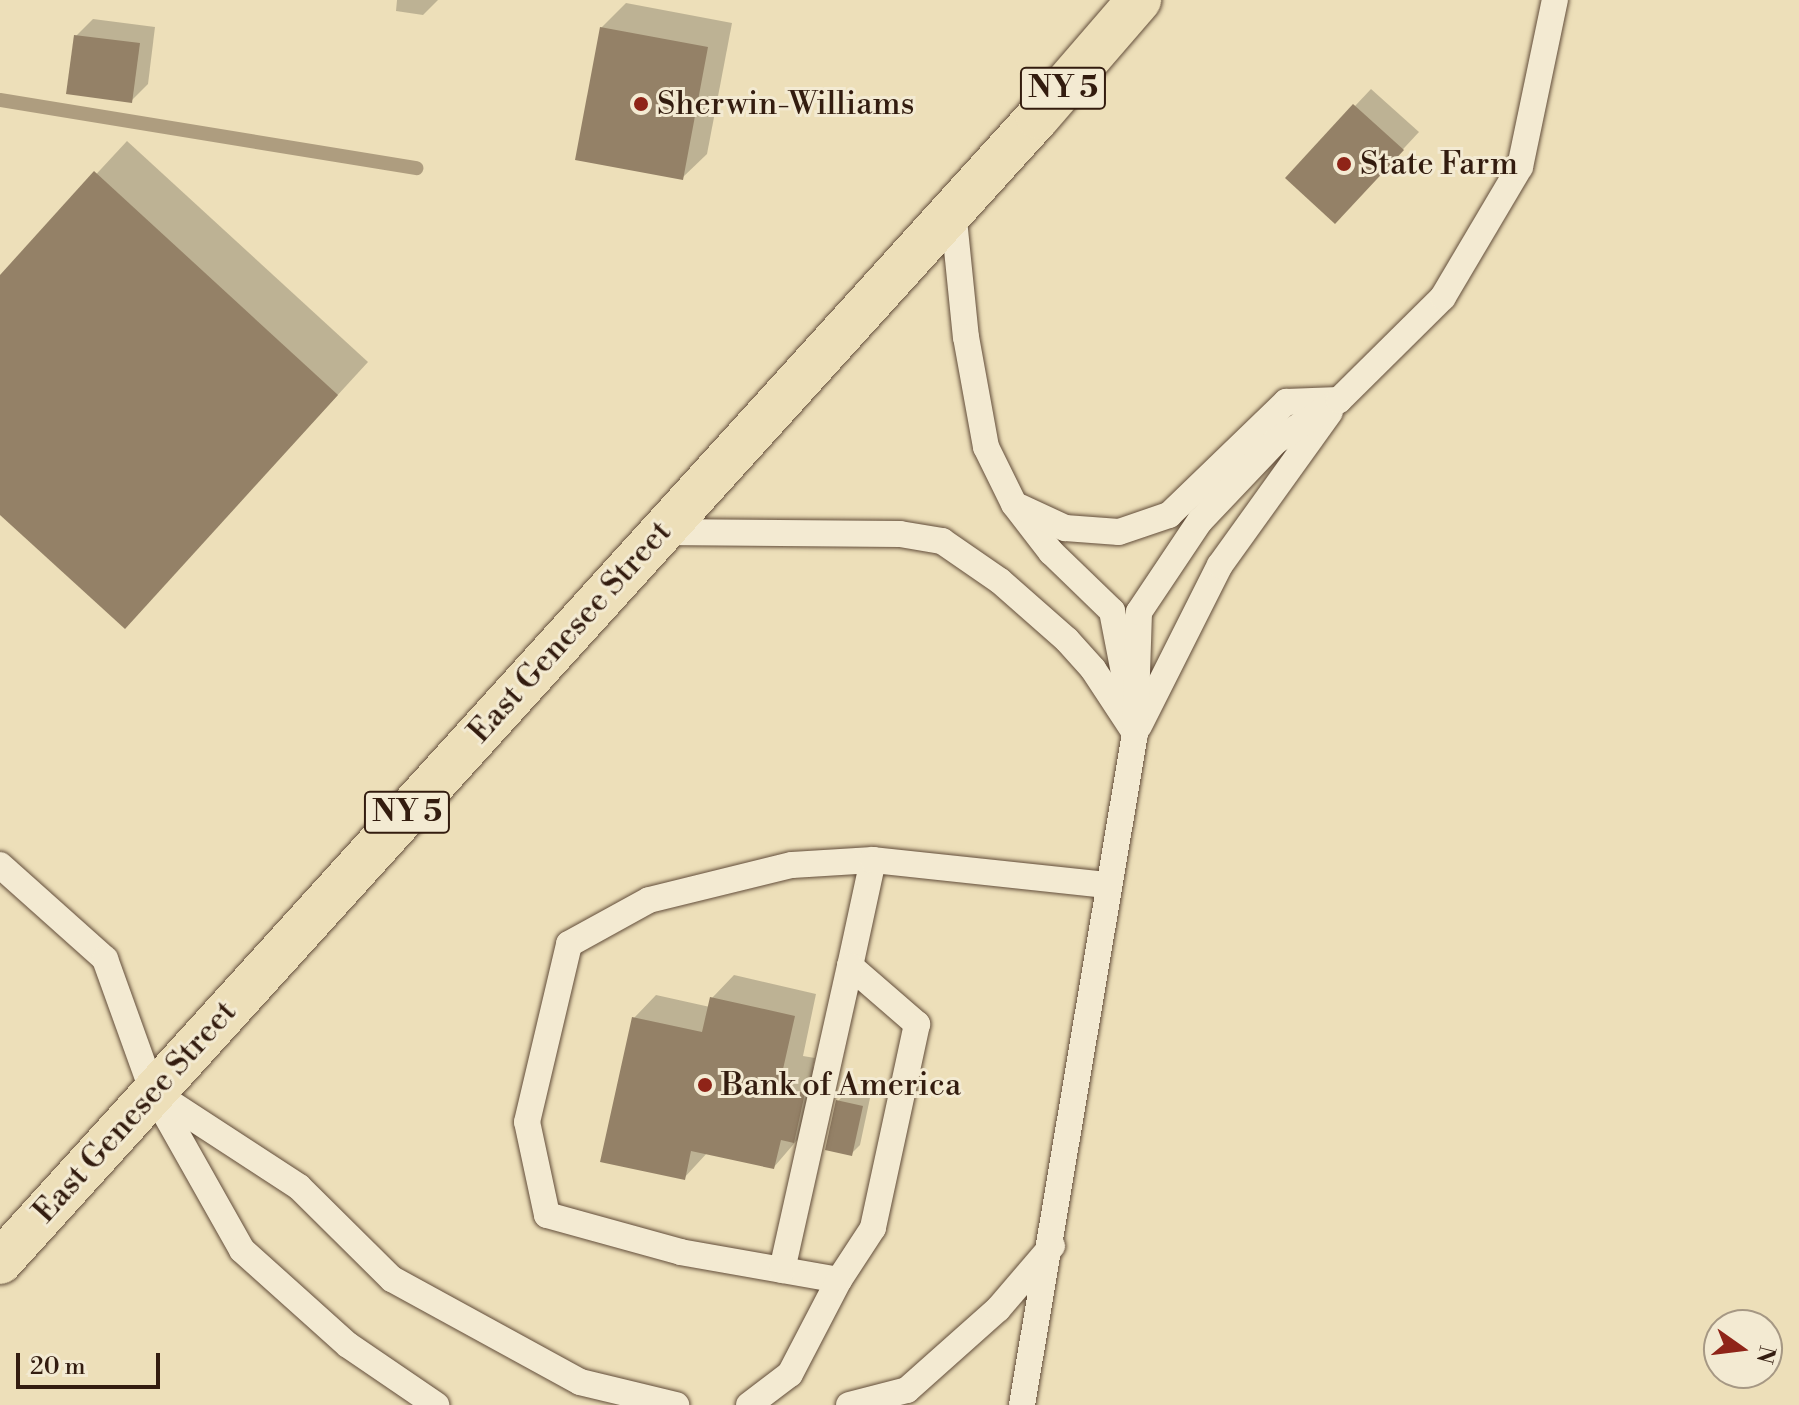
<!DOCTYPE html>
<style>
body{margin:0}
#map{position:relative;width:1799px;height:1405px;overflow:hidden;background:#eddfb9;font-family:"Libre Bodoni",serif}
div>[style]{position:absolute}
.shadow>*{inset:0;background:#0003}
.stream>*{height:14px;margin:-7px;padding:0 7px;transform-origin:7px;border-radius:7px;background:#ae9d7f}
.building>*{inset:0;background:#948167}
.roads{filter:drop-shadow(0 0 2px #624d3a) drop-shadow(0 0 2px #624d3a)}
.lane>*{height:26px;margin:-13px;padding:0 13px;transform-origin:13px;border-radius:13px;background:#f3ead2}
.highway>*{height:44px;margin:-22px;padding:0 22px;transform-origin:22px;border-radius:22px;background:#eddfb9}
.dots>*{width:22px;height:22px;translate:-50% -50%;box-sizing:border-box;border:4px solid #f3ead2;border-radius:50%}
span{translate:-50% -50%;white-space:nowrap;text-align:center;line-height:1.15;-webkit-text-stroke:6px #f3ead2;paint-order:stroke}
.shield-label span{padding:2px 6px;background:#f3ead2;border:2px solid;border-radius:6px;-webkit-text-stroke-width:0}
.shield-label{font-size:30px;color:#331c0f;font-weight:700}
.poi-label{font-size:32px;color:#331c0f}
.left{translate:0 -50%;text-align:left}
.street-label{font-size:32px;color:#331c0f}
.north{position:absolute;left:1703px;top:1309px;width:80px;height:80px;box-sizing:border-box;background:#f3ead2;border:2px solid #a69884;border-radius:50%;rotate:104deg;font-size:22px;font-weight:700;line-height:32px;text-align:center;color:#331c0f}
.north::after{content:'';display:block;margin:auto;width:28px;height:36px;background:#8f2418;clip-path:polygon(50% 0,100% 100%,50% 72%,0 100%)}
.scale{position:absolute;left:16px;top:1353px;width:144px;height:36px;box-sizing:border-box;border:4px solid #331c0f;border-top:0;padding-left:10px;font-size:24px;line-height:28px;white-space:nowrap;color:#331c0f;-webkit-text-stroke:6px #f3ead2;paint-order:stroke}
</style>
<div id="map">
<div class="shadow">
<div style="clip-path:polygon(397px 0,438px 0,423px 15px,396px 11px)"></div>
<div style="clip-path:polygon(626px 3px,732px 23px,707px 154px,682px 178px,601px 28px)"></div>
<div style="clip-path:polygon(93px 19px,155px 27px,148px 84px,131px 101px,76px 36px)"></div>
<div style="clip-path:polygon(1371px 89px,1419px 132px,1351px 205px,1355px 106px)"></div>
<div style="clip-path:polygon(127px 141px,368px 362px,125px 627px,0 512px,0 278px)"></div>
<div style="clip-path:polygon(734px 975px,816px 994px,803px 1056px,815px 1058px,813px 1067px,827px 1070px,816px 1118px,774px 1167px,708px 1152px,684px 1178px,634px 1018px,656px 995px,710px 1007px,712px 998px)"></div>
<div style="clip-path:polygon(846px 1093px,870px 1098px,860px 1145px,852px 1153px,838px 1101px)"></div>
</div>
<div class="stream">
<div style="left:0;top:100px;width:422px;rotate:9.3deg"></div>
</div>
<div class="building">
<div style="clip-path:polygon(600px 27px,708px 47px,683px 180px,575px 160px)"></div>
<div style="clip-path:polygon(74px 35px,140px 43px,132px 103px,66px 94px)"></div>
<div style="clip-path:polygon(1353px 104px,1404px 150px,1335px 224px,1285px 178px)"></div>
<div style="clip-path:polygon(94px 171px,338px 395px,125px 629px,0 515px,0 275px)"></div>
<div style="clip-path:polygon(710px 997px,795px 1016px,781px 1078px,794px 1081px,791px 1090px,805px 1093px,794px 1143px,781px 1140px,774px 1169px,691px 1151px,685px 1180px,600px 1162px,632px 1017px,702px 1032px)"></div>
<div style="clip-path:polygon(836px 1100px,863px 1106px,852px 1156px,825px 1150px)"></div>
</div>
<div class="roads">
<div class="lane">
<div style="left:953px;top:210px;width:128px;rotate:84.2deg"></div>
<div style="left:966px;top:337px;width:112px;rotate:79.7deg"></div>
<div style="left:986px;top:447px;width:64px;rotate:63.8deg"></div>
<div style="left:1014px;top:504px;width:61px;rotate:52.4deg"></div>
<div style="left:1051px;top:552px;width:85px;rotate:44deg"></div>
<div style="left:1112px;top:611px;width:73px;rotate:79deg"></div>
<div style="left:1020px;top:507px;width:50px;rotate:25deg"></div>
<div style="left:1065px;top:528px;width:54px;rotate:4.2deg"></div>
<div style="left:1119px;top:532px;width:53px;rotate:-18.8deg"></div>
<div style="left:1169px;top:515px;width:163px;rotate:-44deg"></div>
<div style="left:1286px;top:402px;width:53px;rotate:-2.2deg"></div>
<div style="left:660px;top:532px;width:240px;rotate:0.5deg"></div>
<div style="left:900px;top:534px;width:43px;rotate:9.5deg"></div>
<div style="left:942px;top:541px;width:70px;rotate:34.6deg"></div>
<div style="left:1000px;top:581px;width:89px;rotate:41.4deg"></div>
<div style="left:1067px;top:640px;width:39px;rotate:48deg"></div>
<div style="left:1093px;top:669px;width:77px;rotate:56.7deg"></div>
<div style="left:1139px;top:726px;width:180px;rotate:-63.3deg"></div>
<div style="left:1220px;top:565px;width:188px;rotate:-54.3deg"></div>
<div style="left:873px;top:860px;width:108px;rotate:102.2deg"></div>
<div style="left:850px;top:966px;width:89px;rotate:40.9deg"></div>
<div style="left:917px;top:1024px;width:209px;rotate:102.2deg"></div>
<div style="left:873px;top:1228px;width:62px;rotate:123.2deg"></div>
<div style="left:839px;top:1280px;width:160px;rotate:-170deg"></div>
<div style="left:681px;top:1252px;width:139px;rotate:-164.6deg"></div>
<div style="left:547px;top:1215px;width:95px;rotate:-102.1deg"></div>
<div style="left:527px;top:1122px;width:183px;rotate:-76.7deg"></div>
<div style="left:569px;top:944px;width:91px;rotate:-28.8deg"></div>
<div style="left:649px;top:900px;width:147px;rotate:-13.8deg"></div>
<div style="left:792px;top:865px;width:81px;rotate:-3.5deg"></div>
<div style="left:873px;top:860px;width:236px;rotate:6.1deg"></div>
<div style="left:0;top:865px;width:141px;rotate:41.8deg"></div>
<div style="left:105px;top:959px;width:141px;rotate:70.2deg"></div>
<div style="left:153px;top:1092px;width:181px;rotate:60.6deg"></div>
<div style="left:242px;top:1250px;width:142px;rotate:41.9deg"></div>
<div style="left:348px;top:1345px;width:107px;rotate:34.3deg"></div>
<div style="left:158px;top:1095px;width:168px;rotate:33.1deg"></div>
<div style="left:299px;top:1187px;width:131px;rotate:44.7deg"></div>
<div style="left:392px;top:1279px;width:214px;rotate:28.7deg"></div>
<div style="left:580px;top:1382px;width:99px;rotate:13.5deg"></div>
<div style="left:782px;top:1270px;width:312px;rotate:-77.4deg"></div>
<div style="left:749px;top:1405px;width:51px;rotate:-37.1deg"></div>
<div style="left:790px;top:1374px;width:106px;rotate:-62.5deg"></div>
<div style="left:849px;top:1405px;width:60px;rotate:-14.5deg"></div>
<div style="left:907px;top:1390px;width:122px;rotate:-41.7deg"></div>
<div style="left:998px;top:1309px;width:83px;rotate:-49.4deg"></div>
<div style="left:1022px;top:1405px;width:681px;rotate:-80.45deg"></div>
<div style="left:1135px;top:733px;width:121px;rotate:-88.1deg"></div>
<div style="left:1139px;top:612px;width:110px;rotate:-56.2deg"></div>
<div style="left:1200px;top:521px;width:110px;rotate:-46.5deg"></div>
<div style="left:1276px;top:441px;width:75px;rotate:-33.1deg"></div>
<div style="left:1339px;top:400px;width:146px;rotate:-44.7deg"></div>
<div style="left:1443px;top:297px;width:151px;rotate:-59.4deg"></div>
<div style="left:1520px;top:167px;width:171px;rotate:-78.2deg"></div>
</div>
<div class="highway">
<div style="left:0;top:1262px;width:1545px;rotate:-47.81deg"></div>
<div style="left:1038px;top:117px;width:155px;rotate:-49.2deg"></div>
</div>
</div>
<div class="dots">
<div style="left:641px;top:104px;background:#8f2418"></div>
<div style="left:1344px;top:164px;background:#8f2418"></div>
<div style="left:705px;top:1085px;background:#8f2418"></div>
</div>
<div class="shield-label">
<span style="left:1063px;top:88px">NY 5</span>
<span style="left:407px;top:812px">NY 5</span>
</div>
<div class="poi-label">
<span class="left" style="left:657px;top:104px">Sherwin-Williams</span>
<span class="left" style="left:1360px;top:164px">State Farm</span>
<span class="left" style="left:721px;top:1085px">Bank of America</span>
</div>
<div class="street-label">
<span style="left:570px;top:632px;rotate:-48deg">East Genesee Street</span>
<span style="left:135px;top:1112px;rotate:-48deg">East Genesee Street</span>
</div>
<div class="north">N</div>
<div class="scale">20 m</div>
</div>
